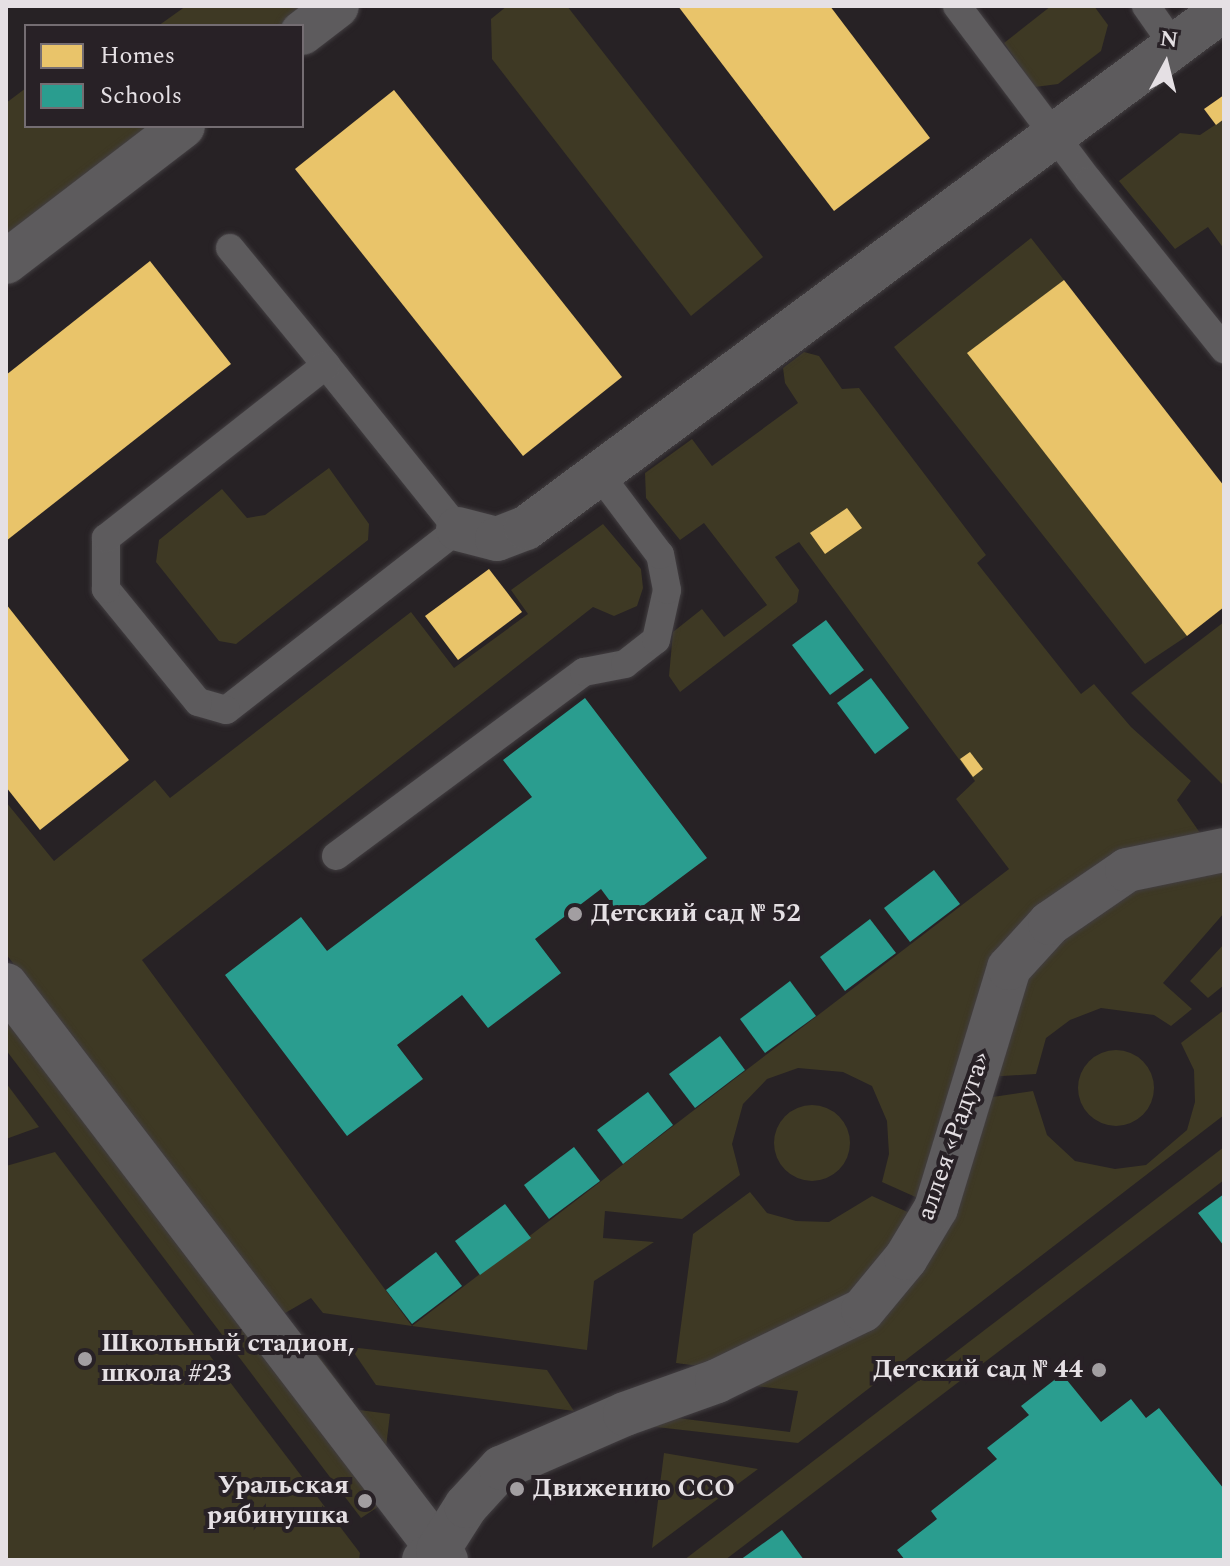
<!DOCTYPE html>
<meta charset="utf-8">
<style>
body{margin:0}
#map{position:relative;width:1230px;height:1566px;overflow:hidden;background:#272225;font-family:Spectral,serif}
div>[style]{position:absolute}
.green>*{inset:0;background:#3e3924}
.round{border-radius:50%}
.homes>*{inset:0;background:#e9c46a}
.schools>*{inset:0;background:#2a9d8f}
.roads{filter:drop-shadow(0 0 2px #423e41) drop-shadow(0 0 2px #423e41)}
.lane>*{height:28px;margin:-14px;padding:0 14px;transform-origin:14px;border-radius:14px;background:#5d5b5d}
.street>*{height:44px;margin:-22px;padding:0 22px;transform-origin:22px;border-radius:22px;background:#5d5b5d}
.dots>*{width:22px;height:22px;translate:-50% -50%;box-sizing:border-box;border:4px solid #282126;border-radius:50%}
span{translate:-50% -50%;white-space:nowrap;text-align:center;line-height:1.15;-webkit-text-stroke:8px #282126;paint-order:stroke}
.poi-label{font-size:26px;color:#e5e0e4;font-weight:700}
.left{translate:0 -50%;text-align:left}
.right{translate:-100% -50%;text-align:right}
.street-label{font-size:26px;color:#e5e0e4}
.frame{position:absolute;inset:0;border:8px solid #e5e0e4;pointer-events:none}
.legend{position:absolute;left:24px;top:24px;width:280px;height:104px;box-sizing:border-box;background:#282126;border:2px solid #746d72;margin:0;padding:10px 14px;list-style:none;font-size:24px;color:#e5e0e4}
.legend li{display:flex;align-items:center;gap:16px;height:40px}
.legend b{width:40px;border:2px solid #746d72}
.north{position:absolute;left:1126px;top:24px;width:80px;height:80px;-webkit-text-stroke:6px #282126;paint-order:stroke;rotate:7deg;font-size:22px;font-weight:700;line-height:32px;text-align:center;color:#e5e0e4}
.north::after{content:'';display:block;margin:auto;width:28px;height:36px;background:#e5e0e4;clip-path:polygon(50% 0,100% 100%,50% 72%,0 100%)}
</style>
<div id="map">
<div class="green">
<div style="clip-path:polygon(186px 6px,317px 6px,291px 26px,158px 26px)"></div>
<div style="clip-path:polygon(507px 6px,567px 6px,763px 257px,691px 316px,492px 59px,491px 19px)"></div>
<div style="clip-path:polygon(1051px 6px,1094px 6px,1108px 25px,1101px 51px,1058px 84px,1035px 87px,1004px 43px)"></div>
<div style="clip-path:polygon(26px 88px,26px 126px,162px 126px,6px 246px,6px 103px)"></div>
<div style="clip-path:polygon(1224px 119px,1224px 249px,1208px 227px,1175px 249px,1119px 181px,1180px 133px,1200px 135px)"></div>
<div style="clip-path:polygon(1031px 238px,1064px 280px,968px 353px,1187px 636px,1145px 664px,894px 347px)"></div>
<div style="clip-path:polygon(804px 352px,819px 356px,842px 389px,859px 388px,986px 555px,977px 563px,1081px 694px,1094px 684px,1131px 727px,1191px 781px,1177px 800px,1205px 840px,1057px 900px,920px 1199px,882px 1182px,889px 1154px,887px 1121px,872px 1086px,843px 1072px,798px 1068px,767px 1079px,743px 1104px,732px 1144px,740px 1175px,682px 1219px,605px 1211px,603px 1238px,654px 1242px,594px 1281px,587px 1350px,412px 1326px,323px 1313px,311px 1298px,280px 1316px,6px 954px,6px 802px,54px 861px,155px 780px,170px 798px,411px 612px,454px 668px,528px 614px,511px 590px,603px 524px,641px 569px,643px 588px,637px 606px,614px 616px,593px 607px,142px 960px,412px 1326px,1009px 869px,956px 799px,975px 781px,799px 542px,775px 557px,799px 590px,797px 602px,680px 692px,669px 676px,673px 632px,702px 609px,724px 637px,767px 605px,704px 523px,680px 540px,646px 498px,645px 473px,692px 439px,712px 466px,798px 403px,785px 383px,783px 368px)"></div>
<div style="clip-path:polygon(329px 468px,369px 524px,368px 540px,236px 644px,219px 641px,156px 562px,159px 540px,222px 489px,247px 518px,265px 515px)"></div>
<div style="clip-path:polygon(1224px 622px,1224px 786px,1131px 693px)"></div>
<div style="clip-path:polygon(1224px 861px,1224px 913px,1163px 983px,1192px 1009px,1171px 1026px,1154px 1015px,1101px 1008px,1070px 1020px,1046px 1038px,1036px 1074px,987px 1077px,1021px 982px,1063px 938px,1134px 890px)"></div>
<div style="clip-path:polygon(1224px 944px,1224px 985px,1208px 998px,1190px 981px)"></div>
<div style="clip-path:polygon(6px 994px,384px 1503px,361px 1518px,6px 1050px)"></div>
<div style="clip-path:polygon(1224px 1010px,1224px 1115px,798px 1443px,630px 1424px,653px 1415px,790px 1432px,798px 1391px,747px 1385px,870px 1321px,979px 1099px,1033px 1091px,1047px 1135px,1075px 1161px,1115px 1169px,1146px 1165px,1187px 1130px,1195px 1102px,1194px 1070px,1181px 1043px)"></div>
<div class="round" style="left:1078px;top:1050px;width:76px;height:76px"></div>
<div style="clip-path:polygon(6px 1083px,39px 1127px,6px 1139px)"></div>
<div class="round" style="left:774px;top:1105px;width:76px;height:76px"></div>
<div style="clip-path:polygon(1224px 1147px,1224px 1180px,725px 1560px,684px 1560px)"></div>
<div style="clip-path:polygon(55px 1152px,360px 1553px,359px 1560px,6px 1560px,6px 1166px)"></div>
<div style="clip-path:polygon(750px 1192px,767px 1213px,796px 1221px,829px 1222px,872px 1196px,912px 1214px,855px 1295px,722px 1369px,676px 1363px,693px 1234px)"></div>
<div style="clip-path:polygon(291px 1337px,307px 1340px,359px 1410px,390px 1414px,384px 1464px)"></div>
<div style="clip-path:polygon(350px 1347px,547px 1370px,574px 1411px,376px 1385px)"></div>
<div style="clip-path:polygon(664px 1453px,758px 1469px,652px 1548px)"></div>
</div>
<div class="homes">
<div style="clip-path:polygon(678px 6px,830px 6px,930px 138px,834px 211px)"></div>
<div style="clip-path:polygon(394px 90px,622px 377px,523px 456px,295px 169px)"></div>
<div style="clip-path:polygon(1224px 95px,1224px 119px,1216px 125px,1204px 109px)"></div>
<div style="clip-path:polygon(150px 261px,231px 364px,6px 541px,6px 375px)"></div>
<div style="clip-path:polygon(1064px 280px,1224px 486px,1224px 607px,1187px 636px,967px 353px)"></div>
<div style="clip-path:polygon(847px 508px,862px 528px,825px 554px,810px 533px)"></div>
<div style="clip-path:polygon(489px 569px,522px 612px,458px 660px,425px 616px)"></div>
<div style="clip-path:polygon(6px 604px,129px 760px,40px 830px,6px 787px)"></div>
<div style="clip-path:polygon(970px 752px,983px 769px,973px 777px,960px 759px)"></div>
</div>
<div class="schools">
<div style="clip-path:polygon(826px 620px,864px 670px,830px 695px,792px 645px)"></div>
<div style="clip-path:polygon(871px 678px,909px 728px,875px 754px,837px 703px)"></div>
<div style="clip-path:polygon(585px 698px,707px 858px,624px 920px,601px 889px,535px 939px,561px 973px,488px 1028px,462px 995px,397px 1045px,423px 1079px,347px 1136px,225px 975px,301px 917px,327px 951px,532px 797px,503px 760px)"></div>
<div style="clip-path:polygon(934px 870px,960px 904px,910px 942px,884px 908px)"></div>
<div style="clip-path:polygon(870px 919px,896px 953px,845px 991px,820px 957px)"></div>
<div style="clip-path:polygon(790px 981px,816px 1016px,765px 1053px,740px 1019px)"></div>
<div style="clip-path:polygon(720px 1036px,745px 1070px,695px 1108px,669px 1074px)"></div>
<div style="clip-path:polygon(648px 1092px,673px 1125px,623px 1164px,597px 1130px)"></div>
<div style="clip-path:polygon(574px 1147px,600px 1181px,549px 1219px,524px 1185px)"></div>
<div style="clip-path:polygon(1224px 1194px,1224px 1246px,1198px 1213px)"></div>
<div style="clip-path:polygon(505px 1204px,531px 1238px,480px 1275px,455px 1241px)"></div>
<div style="clip-path:polygon(436px 1252px,462px 1286px,412px 1324px,386px 1290px)"></div>
<div style="clip-path:polygon(1062px 1374px,1101px 1422px,1131px 1399px,1146px 1418px,1159px 1408px,1224px 1489px,1224px 1560px,905px 1560px,897px 1550px,937px 1519px,931px 1511px,997px 1459px,987px 1448px,1029px 1415px,1021px 1406px)"></div>
<div style="clip-path:polygon(782px 1530px,804px 1560px,740px 1560px)"></div>
</div>
<div class="roads">
<div class="lane">
<div style="left:957px;top:6px;width:219px;rotate:53deg"></div>
<div style="left:1089px;top:181px;width:216px;rotate:51.2deg"></div>
<div style="left:1146px;top:6px;width:49px;rotate:55deg"></div>
<div style="left:230px;top:248px;width:151px;rotate:50.6deg"></div>
<div style="left:326px;top:365px;width:211px;rotate:51.2deg"></div>
<div style="left:458px;top:529px;width:294px;rotate:142deg"></div>
<div style="left:226px;top:710px;width:29px;rotate:-164deg"></div>
<div style="left:198px;top:702px;width:146px;rotate:-129.2deg"></div>
<div style="left:106px;top:589px;width:51px;rotate:-90deg"></div>
<div style="left:106px;top:538px;width:280px;rotate:-38.2deg"></div>
<div style="left:336px;top:856px;width:309px;rotate:-36.6deg"></div>
<div style="left:584px;top:672px;width:42px;rotate:-11deg"></div>
<div style="left:625px;top:664px;width:39px;rotate:-38deg"></div>
<div style="left:656px;top:640px;width:51px;rotate:-77.6deg"></div>
<div style="left:667px;top:590px;width:36px;rotate:-101deg"></div>
<div style="left:660px;top:555px;width:100px;rotate:-126.9deg"></div>
</div>
<div class="street">
<div style="left:302px;top:33px;width:44px;rotate:-37.6deg"></div>
<div style="left:6px;top:262px;width:223px;rotate:-37.5deg"></div>
<div style="left:458px;top:529px;width:40px;rotate:14.4deg"></div>
<div style="left:497px;top:539px;width:31px;rotate:-21deg"></div>
<div style="left:526px;top:528px;width:870px;rotate:-36.63deg"></div>
<div style="left:6px;top:985px;width:724px;rotate:52.58deg"></div>
<div style="left:424px;top:1560px;width:17px;rotate:-36deg"></div>
<div style="left:438px;top:1550px;width:52px;rotate:-57.5deg"></div>
<div style="left:466px;top:1506px;width:52px;rotate:-47.4deg"></div>
<div style="left:501px;top:1468px;width:135px;rotate:-23.5deg"></div>
<div style="left:625px;top:1414px;width:98px;rotate:-19.7deg"></div>
<div style="left:717px;top:1381px;width:162px;rotate:-25.9deg"></div>
<div style="left:863px;top:1310px;width:67px;rotate:-50.4deg"></div>
<div style="left:906px;top:1258px;width:58px;rotate:-59deg"></div>
<div style="left:936px;top:1208px;width:251px;rotate:-73.1deg"></div>
<div style="left:1009px;top:968px;width:61px;rotate:-47.7deg"></div>
<div style="left:1050px;top:923px;width:93px;rotate:-34.5deg"></div>
<div style="left:1127px;top:870px;width:99px;rotate:-11.7deg"></div>
</div>
</div>
<div class="dots">
<div style="left:575px;top:914px;background:#a29ea1"></div>
<div style="left:85px;top:1359px;background:#a29ea1"></div>
<div style="left:1099px;top:1370px;background:#a29ea1"></div>
<div style="left:517px;top:1489px;background:#a29ea1"></div>
<div style="left:365px;top:1501px;background:#a29ea1"></div>
</div>
<div class="poi-label">
<span class="left" style="left:591px;top:914px">Детский сад № 52</span>
<span class="left" style="left:101px;top:1359px">Школьный стадион,<br>школа #23</span>
<span class="right" style="left:1083px;top:1370px">Детский сад № 44</span>
<span class="right" style="left:349px;top:1501px">Уральская<br>рябинушка</span>
<span class="left" style="left:533px;top:1489px">Движению ССО</span>
</div>
<div class="street-label">
<span style="left:954px;top:1136px;rotate:-71deg">аллея «Радуга»</span>
</div>
<div class="frame"></div>
<ul class="legend">
<li><b style="height:22px;background:#e9c46a"></b>Homes</li>
<li><b style="height:22px;background:#2a9d8f"></b>Schools</li>
</ul>
<div class="north">N</div>
</div>
